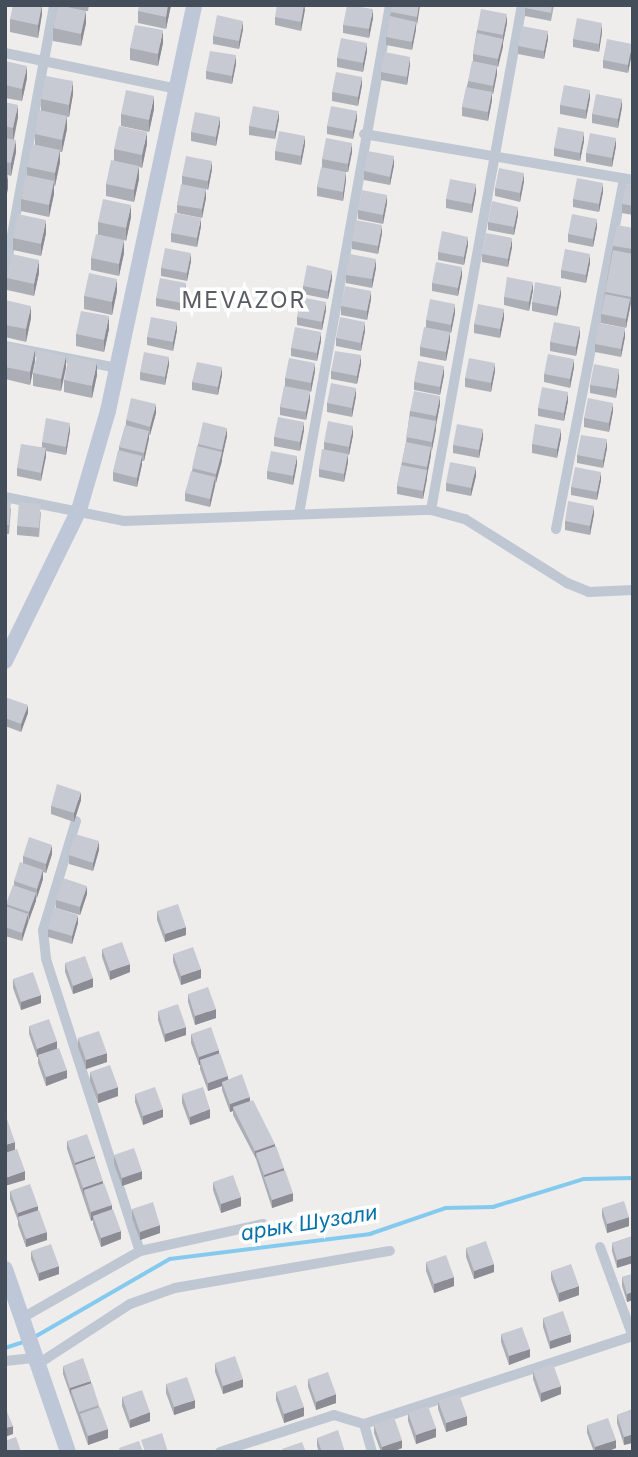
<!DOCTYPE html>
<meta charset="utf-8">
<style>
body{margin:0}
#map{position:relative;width:638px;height:1457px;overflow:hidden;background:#efedec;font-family:Inter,sans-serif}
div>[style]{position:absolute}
.stream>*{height:3.5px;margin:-1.75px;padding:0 1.75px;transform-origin:1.75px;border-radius:1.75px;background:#84caee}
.street>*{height:10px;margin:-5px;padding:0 5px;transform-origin:5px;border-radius:5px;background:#bfc7d3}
.secondary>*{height:16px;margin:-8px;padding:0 8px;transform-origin:8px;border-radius:8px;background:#bec7d7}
.wall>*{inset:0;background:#acaeb5}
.shaded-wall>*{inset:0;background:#8c8d94}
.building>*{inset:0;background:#c8cad3}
span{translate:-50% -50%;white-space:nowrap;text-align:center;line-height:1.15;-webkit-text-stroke:7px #fff;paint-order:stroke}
.water-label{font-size:21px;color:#0873aa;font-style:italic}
.quarter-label{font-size:23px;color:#595c62;letter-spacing:2px}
.frame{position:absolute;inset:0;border:7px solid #444d5a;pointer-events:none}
</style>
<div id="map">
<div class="stream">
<div style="left:33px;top:1338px;width:158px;rotate:-30deg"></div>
<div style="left:170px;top:1259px;width:202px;rotate:-7.1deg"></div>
<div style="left:370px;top:1234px;width:80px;rotate:-18.9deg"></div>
<div style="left:446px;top:1208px;width:47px;rotate:-1.2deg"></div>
<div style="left:493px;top:1207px;width:95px;rotate:-17.1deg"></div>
<div style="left:584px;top:1179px;width:49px;rotate:-1.2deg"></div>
<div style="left:5px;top:1348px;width:22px;rotate:-18deg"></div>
</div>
<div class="street">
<div style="left:5px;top:53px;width:176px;rotate:11.8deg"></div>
<div style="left:364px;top:134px;width:273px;rotate:9.7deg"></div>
<div style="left:5px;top:273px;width:272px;rotate:-79.6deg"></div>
<div style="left:5px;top:346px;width:114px;rotate:11.1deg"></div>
<div style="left:5px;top:497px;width:121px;rotate:11.4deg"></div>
<div style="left:124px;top:521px;width:307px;rotate:-2.1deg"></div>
<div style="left:431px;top:510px;width:35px;rotate:15deg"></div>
<div style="left:465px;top:519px;width:120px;rotate:32.1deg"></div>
<div style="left:567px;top:583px;width:24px;rotate:22deg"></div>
<div style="left:589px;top:592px;width:44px;rotate:-2.6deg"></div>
<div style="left:431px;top:510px;width:513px;rotate:-79.79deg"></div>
<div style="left:299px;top:514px;width:517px;rotate:-79.86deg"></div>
<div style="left:556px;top:529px;width:357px;rotate:-79deg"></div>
<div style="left:76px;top:821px;width:114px;rotate:106.8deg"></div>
<div style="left:43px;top:930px;width:29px;rotate:84deg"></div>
<div style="left:46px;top:959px;width:307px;rotate:72.2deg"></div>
<div style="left:600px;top:1247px;width:96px;rotate:69.9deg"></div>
<div style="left:22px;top:1318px;width:136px;rotate:-29.6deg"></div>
<div style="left:140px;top:1251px;width:126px;rotate:-12.4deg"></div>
<div style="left:5px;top:1361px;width:31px;rotate:-6deg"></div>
<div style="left:38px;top:1364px;width:110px;rotate:-33.1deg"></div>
<div style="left:130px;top:1304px;width:48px;rotate:-19.6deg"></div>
<div style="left:175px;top:1288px;width:218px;rotate:-9.8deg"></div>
<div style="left:364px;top:1424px;width:29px;rotate:74deg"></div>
<div style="left:220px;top:1452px;width:120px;rotate:-18deg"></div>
<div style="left:334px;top:1415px;width:31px;rotate:17deg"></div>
<div style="left:364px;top:1424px;width:283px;rotate:-18.1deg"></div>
</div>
<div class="secondary">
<div style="left:5px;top:661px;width:168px;rotate:-63.9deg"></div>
<div style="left:79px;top:510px;width:103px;rotate:-73.7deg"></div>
<div style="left:108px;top:411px;width:415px;rotate:-78deg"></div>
<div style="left:5px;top:1269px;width:194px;rotate:71deg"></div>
</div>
<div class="wall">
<div style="clip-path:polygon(42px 5px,42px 14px,38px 38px,10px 32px,10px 19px)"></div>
<div style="clip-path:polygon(58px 5px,89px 5px,88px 11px,86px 11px,86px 23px,81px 46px,53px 41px,53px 28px)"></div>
<div style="clip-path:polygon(171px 5px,166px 29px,138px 23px,138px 11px)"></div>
<div style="clip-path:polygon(305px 5px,301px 31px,275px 25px,275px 17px)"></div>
<div style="clip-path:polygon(420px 5px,412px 50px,386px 45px,386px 37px,391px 12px)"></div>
<div style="clip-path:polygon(554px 5px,551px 21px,525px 16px,525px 8px)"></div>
<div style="clip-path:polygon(373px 18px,369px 38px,343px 33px,343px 25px)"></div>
<div style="clip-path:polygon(507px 23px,498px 67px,497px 67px,497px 74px,493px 94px,492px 94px,492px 100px,488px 121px,462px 116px,462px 107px,473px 61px,473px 54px,477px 30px)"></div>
<div style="clip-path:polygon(243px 29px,239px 49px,213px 44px,213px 36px)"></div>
<div style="clip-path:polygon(602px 32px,599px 52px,573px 47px,573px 39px)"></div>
<div style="clip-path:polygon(548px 39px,544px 59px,518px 54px,518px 46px)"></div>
<div style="clip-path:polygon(163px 43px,158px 66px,130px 60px,130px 48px)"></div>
<div style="clip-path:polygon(367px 51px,363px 72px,337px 67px,337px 58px)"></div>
<div style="clip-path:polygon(632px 53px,628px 73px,603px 68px,603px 60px)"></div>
<div style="clip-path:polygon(5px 61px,27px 78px,22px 101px,5px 98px)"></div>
<div style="clip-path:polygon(236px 64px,232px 84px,206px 79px,206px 71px)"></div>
<div style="clip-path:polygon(410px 65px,407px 85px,381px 80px,381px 72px)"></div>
<div style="clip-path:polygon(362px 85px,358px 106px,332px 101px,332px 92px)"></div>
<div style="clip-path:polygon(73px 94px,69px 117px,67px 117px,67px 129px,62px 152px,60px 152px,60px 162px,55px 186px,54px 186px,54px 194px,49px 217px,21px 211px,21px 199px,27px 176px,27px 167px,35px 145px,35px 134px,41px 111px,41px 99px)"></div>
<div style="clip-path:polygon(590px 98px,586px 119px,560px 114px,560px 105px)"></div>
<div style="clip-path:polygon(5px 102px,18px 117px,14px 139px,16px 152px,11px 176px,8px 175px,8px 188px,5px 203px)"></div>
<div style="clip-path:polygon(622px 107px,618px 128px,592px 123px,592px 114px)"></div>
<div style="clip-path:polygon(154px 109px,149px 132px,121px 126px,121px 114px)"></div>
<div style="clip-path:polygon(279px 119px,275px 139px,249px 135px,249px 126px)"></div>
<div style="clip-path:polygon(357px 119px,353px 139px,327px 134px,327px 126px)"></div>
<div style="clip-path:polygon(220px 125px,216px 146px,191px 141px,191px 132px)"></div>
<div style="clip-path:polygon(584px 141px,580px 161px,554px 156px,554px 148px)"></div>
<div style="clip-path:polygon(147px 144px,142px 168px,139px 167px,139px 179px,134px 202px,106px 196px,106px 184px,114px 161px,114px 149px)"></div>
<div style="clip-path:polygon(305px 144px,301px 165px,275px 160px,275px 151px)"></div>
<div style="clip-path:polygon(616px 146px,612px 167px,586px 162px,586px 153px)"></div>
<div style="clip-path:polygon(352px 152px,348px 172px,346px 172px,346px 180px,343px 201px,317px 196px,317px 187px,322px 167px,322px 159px)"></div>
<div style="clip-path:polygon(394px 165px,390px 185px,364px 180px,364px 171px)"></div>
<div style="clip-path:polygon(212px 169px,208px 190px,206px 189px,206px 198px,202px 218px,177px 213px,177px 205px,182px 184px,182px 176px)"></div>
<div style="clip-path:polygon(524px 181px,520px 202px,495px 196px,495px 188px)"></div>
<div style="clip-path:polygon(633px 185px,633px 215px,622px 213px,622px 204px)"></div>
<div style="clip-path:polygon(476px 192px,472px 213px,446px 208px,446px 199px)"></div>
<div style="clip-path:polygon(603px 192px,599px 212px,573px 207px,573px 199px)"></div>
<div style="clip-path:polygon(387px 203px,383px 224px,358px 219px,358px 210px)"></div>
<div style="clip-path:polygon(518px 215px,514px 235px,488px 230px,488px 222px)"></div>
<div style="clip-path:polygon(131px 217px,126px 241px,124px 240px,124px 253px,119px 276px,91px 270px,91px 258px,98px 235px,98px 222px)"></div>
<div style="clip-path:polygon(201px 226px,197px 247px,171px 242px,171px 233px)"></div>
<div style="clip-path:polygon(597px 227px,593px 247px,568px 242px,568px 234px)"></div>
<div style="clip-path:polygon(633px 228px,633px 294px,626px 328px,601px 323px,601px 314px,613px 246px)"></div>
<div style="clip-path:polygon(46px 233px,41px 256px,13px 250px,13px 238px)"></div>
<div style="clip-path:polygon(382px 233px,378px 254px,352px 249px,352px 241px)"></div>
<div style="clip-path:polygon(468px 245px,464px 265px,438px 260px,438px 252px)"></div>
<div style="clip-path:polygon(512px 247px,508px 267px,482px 262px,482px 254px)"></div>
<div style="clip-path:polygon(191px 261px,187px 281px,161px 276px,161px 268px)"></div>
<div style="clip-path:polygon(590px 263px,586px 283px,561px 278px,561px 270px)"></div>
<div style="clip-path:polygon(376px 268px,372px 288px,346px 283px,346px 275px)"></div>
<div style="clip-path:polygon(39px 273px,34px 296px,7px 290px,7px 278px)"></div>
<div style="clip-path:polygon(462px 276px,458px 296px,432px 291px,432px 283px)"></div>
<div style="clip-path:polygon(332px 279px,328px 299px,303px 294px,303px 286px)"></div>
<div style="clip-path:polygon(533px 290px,529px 311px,504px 305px,504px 297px)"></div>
<div style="clip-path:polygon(117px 291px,112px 315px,84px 309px,84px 296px)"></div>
<div style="clip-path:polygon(186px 291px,182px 311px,156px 306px,156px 298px)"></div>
<div style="clip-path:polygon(561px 295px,557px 316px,532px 311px,532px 302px)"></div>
<div style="clip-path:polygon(371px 299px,367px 320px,341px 315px,341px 306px)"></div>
<div style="clip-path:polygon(5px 300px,31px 318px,26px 342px,5px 337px)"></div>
<div style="clip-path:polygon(326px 310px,322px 330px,297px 325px,297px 317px)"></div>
<div style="clip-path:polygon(455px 313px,451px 333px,450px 333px,450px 340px,446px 361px,420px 356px,420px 347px,426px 327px,426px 320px)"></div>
<div style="clip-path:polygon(504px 318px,500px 338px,474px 333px,474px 324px)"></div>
<div style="clip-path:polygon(109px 329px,104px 352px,76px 346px,76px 334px)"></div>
<div style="clip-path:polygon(177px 330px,173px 351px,147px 345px,147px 337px)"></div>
<div style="clip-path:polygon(365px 331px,361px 351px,336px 346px,336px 338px)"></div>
<div style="clip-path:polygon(580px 335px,576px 356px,550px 351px,550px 342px)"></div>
<div style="clip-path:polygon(625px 337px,621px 357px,595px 352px,595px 344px)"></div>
<div style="clip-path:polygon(321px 341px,317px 361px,291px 356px,291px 348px)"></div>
<div style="clip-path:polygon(5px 353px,35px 361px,30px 385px,5px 379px)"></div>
<div style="clip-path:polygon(66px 356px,61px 391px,33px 386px,33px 373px)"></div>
<div style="clip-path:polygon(361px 364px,357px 384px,331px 379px,331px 371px)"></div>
<div style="clip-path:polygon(169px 365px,165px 385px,140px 380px,140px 372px)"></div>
<div style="clip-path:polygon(574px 367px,570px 388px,544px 382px,544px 374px)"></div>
<div style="clip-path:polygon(315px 371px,311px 392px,287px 387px,310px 400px,306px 420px,280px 415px,280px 407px,285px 387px,285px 378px)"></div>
<div style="clip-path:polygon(495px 371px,491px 392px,465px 387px,465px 378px)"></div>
<div style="clip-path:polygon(97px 375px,92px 398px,64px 392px,64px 380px)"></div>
<div style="clip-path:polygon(222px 375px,218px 395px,192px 390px,192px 382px)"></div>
<div style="clip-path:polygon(444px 375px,440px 395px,414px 390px,414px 382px)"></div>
<div style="clip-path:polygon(619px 378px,616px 398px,590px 393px,590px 385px)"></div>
<div style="clip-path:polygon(356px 396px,352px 417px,327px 412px,327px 403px)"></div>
<div style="clip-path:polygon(568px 401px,564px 421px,538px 416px,538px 408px)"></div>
<div style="clip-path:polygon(440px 404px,423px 499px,397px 494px,397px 486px,406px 442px,410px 411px)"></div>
<div style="clip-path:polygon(613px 411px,609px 432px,584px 427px,584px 418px)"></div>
<div style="clip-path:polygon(156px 413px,150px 435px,149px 435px,144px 461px,142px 461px,137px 487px,113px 481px,113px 472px,119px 450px,119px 447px,126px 425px,126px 420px)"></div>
<div style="clip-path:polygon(304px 430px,300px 451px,274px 446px,274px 437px)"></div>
<div style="clip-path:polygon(70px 431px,66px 455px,46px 451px,41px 481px,17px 476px,17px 468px,42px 447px,42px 442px)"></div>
<div style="clip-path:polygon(353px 435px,349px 455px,348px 455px,348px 462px,344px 482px,319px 477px,319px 469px,324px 449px,324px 442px)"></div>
<div style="clip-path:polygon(227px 436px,210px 507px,185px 501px,185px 493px,192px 471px,198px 444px)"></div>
<div style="clip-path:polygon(483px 438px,479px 458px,453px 453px,453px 445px)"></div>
<div style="clip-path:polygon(561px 438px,557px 458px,532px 453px,532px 444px)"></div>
<div style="clip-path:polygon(607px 448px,603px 468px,577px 463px,577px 455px)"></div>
<div style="clip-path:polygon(297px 464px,293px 485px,267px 479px,267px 471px)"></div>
<div style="clip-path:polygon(476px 476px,471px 496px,446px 491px,446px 483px)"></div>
<div style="clip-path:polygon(601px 480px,597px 500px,571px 495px,571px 487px)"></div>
<div style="clip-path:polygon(5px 500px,11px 509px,9px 534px,5px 534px)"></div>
<div style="clip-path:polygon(41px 512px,39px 537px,17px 535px,17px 526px)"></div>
<div style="clip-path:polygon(594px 514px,590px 535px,565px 530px,565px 521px)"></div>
<div style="clip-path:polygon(5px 697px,28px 713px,21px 732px,5px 726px)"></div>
<div style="clip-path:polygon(81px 800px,74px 822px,51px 814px,51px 806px)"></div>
<div style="clip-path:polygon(99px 850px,93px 871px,69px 864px,69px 855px)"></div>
<div style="clip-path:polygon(52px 854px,46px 873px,43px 872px,43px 879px,22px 941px,5px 936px,5px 906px,6px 906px,14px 885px,14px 881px,23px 863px,23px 856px)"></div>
<div style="clip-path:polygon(87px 894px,80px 915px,56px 908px,56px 900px)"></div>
<div style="clip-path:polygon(157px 911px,186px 935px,165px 942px,157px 920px)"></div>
<div style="clip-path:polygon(78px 923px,72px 944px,48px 937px,48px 929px)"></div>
<div style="clip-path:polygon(102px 949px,130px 972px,110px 980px,102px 957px)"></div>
<div style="clip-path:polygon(173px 954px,201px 978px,181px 985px,173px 962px)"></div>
<div style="clip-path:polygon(65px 963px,93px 987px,73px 994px,65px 972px)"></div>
<div style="clip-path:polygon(13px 979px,41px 1003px,21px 1010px,13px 988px)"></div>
<div style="clip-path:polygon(188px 994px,216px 1018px,195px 1025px,188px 1002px)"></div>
<div style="clip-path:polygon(158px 1011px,186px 1035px,165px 1042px,158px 1020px)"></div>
<div style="clip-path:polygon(29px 1026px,57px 1048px,67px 1078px,46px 1086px,38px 1063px,38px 1056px,37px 1057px,29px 1034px)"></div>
<div style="clip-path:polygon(191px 1034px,219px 1054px,228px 1079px,250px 1101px,275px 1146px,284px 1170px,293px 1201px,272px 1208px,256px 1159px,233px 1115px,233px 1111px,230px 1112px,222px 1090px,222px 1086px,208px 1091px,200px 1069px,200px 1065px,199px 1065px,191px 1043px)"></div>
<div style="clip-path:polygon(78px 1038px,107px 1062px,86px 1069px,78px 1047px)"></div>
<div style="clip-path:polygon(90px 1072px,118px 1096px,98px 1103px,90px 1081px)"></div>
<div style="clip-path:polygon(135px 1094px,163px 1117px,143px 1125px,135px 1102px)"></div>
<div style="clip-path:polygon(182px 1094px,210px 1118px,190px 1125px,182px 1103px)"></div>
<div style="clip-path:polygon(67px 1141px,95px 1158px,121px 1239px,101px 1247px,93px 1224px,93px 1220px,91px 1221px,67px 1149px)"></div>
<div style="clip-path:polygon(114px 1155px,142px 1179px,122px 1186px,114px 1164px)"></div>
<div style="clip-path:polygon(213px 1182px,241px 1206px,221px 1213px,213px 1190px)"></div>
<div style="clip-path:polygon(10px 1191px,38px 1210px,47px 1240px,26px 1247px,18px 1225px,18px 1221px,10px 1199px)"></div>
<div style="clip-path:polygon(602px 1208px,629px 1226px,607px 1233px,602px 1216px)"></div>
<div style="clip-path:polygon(132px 1209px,160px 1233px,140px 1240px,132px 1218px)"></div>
<div style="clip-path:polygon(633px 1236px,617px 1268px,612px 1251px,612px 1243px)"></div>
<div style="clip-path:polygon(466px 1248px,494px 1272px,474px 1279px,466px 1257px)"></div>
<div style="clip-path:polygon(31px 1251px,59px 1274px,39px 1281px,31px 1259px)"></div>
<div style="clip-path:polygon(426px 1262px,454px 1286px,434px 1293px,426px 1271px)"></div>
<div style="clip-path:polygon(551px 1271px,579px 1295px,559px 1302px,551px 1279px)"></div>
<div style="clip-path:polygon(633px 1274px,633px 1300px,627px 1302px,622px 1286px,622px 1277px)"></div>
<div style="clip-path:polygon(543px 1318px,571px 1342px,550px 1349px,543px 1327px)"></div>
<div style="clip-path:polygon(501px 1334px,530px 1357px,509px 1365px,501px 1342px)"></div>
<div style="clip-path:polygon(215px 1363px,243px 1387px,223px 1394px,215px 1372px)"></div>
<div style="clip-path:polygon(63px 1366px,91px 1383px,99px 1407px,108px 1438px,88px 1445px,63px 1374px)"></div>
<div style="clip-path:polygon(533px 1371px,561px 1394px,541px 1402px,533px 1379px)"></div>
<div style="clip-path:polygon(308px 1379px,336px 1403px,316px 1410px,308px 1387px)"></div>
<div style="clip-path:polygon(166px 1384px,195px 1408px,174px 1415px,166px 1393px)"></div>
<div style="clip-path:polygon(276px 1392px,304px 1416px,284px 1423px,276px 1400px)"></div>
<div style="clip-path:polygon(122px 1397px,150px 1421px,130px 1428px,122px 1406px)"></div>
<div style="clip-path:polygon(438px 1401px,467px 1425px,446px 1432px,438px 1409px)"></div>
<div style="clip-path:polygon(633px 1409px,624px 1445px,617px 1423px,617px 1415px)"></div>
<div style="clip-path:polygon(408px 1413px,436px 1437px,416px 1444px,408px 1421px)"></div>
<div style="clip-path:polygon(374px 1425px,402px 1448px,392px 1452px,381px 1452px,374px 1433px)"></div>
<div style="clip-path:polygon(587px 1425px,616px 1448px,606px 1452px,594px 1452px,587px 1433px)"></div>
<div style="clip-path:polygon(317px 1438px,345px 1452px,319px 1452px,317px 1446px)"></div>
</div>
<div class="shaded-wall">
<div style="clip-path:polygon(42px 5px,42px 14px,38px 38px,38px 25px)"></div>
<div style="clip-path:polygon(168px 5px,171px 5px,166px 29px,166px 17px)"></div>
<div style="clip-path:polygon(304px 5px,305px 10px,301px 31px,301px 22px)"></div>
<div style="clip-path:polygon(419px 5px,420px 5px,417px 25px,417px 17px)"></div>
<div style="clip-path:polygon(373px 9px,373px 18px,369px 38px,369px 29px)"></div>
<div style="clip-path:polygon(86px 11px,86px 23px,81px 46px,81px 34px)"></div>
<div style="clip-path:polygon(507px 14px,507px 23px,503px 43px,503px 35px)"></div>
<div style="clip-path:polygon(243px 21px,243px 29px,239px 49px,239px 41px)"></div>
<div style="clip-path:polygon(416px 22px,416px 30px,412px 50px,412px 42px)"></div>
<div style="clip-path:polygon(602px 23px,602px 32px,599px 52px,599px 44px)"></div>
<div style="clip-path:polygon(163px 30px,163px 43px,158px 66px,158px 54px)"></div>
<div style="clip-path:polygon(548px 31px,548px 39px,544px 59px,544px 51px)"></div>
<div style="clip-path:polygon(503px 39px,503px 47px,498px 67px,498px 59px)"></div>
<div style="clip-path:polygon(367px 43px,367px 51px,363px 72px,363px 63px)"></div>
<div style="clip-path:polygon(632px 44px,632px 53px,628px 73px,628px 65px)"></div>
<div style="clip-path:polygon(236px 55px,236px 64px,232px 84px,232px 76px)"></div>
<div style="clip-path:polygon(410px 57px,410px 65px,407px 85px,407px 77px)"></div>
<div style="clip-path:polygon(27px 66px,27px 78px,22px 101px,22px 89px)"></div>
<div style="clip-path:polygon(497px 66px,497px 74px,493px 94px,493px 86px)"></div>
<div style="clip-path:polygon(362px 77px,362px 85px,358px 106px,358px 97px)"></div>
<div style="clip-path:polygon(73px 81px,73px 94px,69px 117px,69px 105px)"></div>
<div style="clip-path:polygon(590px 90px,590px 98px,586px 119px,586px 110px)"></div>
<div style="clip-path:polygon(492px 92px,492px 100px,488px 121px,488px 112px)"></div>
<div style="clip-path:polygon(154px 96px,154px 109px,149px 132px,149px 120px)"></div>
<div style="clip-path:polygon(622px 99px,622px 107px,618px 128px,618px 119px)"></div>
<div style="clip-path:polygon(18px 105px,18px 117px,13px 141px,13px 128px)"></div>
<div style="clip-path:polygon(279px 111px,279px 119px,275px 139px,275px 131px)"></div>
<div style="clip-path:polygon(357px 111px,357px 119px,353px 139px,353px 131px)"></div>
<div style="clip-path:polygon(67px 116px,67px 129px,62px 152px,62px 140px)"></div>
<div style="clip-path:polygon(220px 117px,220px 125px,216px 146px,216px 137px)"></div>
<div style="clip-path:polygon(147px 132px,147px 144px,142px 168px,142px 155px)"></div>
<div style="clip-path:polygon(584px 132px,584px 141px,580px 161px,580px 153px)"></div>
<div style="clip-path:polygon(305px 136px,305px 144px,301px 165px,301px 156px)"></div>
<div style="clip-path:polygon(616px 138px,616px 146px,612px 167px,612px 158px)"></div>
<div style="clip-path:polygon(16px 140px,16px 152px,11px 176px,11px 163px)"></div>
<div style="clip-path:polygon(352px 143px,352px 152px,348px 172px,348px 164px)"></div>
<div style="clip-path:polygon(60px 150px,60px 162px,55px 186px,55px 173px)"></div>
<div style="clip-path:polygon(394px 156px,394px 165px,390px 185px,390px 177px)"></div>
<div style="clip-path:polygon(212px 161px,212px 169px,208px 190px,208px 181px)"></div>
<div style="clip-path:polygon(139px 166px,139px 179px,134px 202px,134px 190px)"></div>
<div style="clip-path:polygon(346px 172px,346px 180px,343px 201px,343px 192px)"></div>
<div style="clip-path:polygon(524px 173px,524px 181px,520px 202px,520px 193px)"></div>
<div style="clip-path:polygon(8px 175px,8px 188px,5px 203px,5px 190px)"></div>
<div style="clip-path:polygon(54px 181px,54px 194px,49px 217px,49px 205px)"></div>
<div style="clip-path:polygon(603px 183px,603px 192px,599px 212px,599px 204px)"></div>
<div style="clip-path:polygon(476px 184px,476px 192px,472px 213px,472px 204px)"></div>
<div style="clip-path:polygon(206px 189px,206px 198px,202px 218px,202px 209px)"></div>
<div style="clip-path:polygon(387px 195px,387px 203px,383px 224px,383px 215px)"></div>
<div style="clip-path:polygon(131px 205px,131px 217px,126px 241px,126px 228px)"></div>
<div style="clip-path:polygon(518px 207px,518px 215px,514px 235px,514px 227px)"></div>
<div style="clip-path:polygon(201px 218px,201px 226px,197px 247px,197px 238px)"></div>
<div style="clip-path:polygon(597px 219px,597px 227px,593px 247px,593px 239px)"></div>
<div style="clip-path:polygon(46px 220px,46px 233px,41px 256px,41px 244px)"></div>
<div style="clip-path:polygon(382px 225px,382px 233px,378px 254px,378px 246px)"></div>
<div style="clip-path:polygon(468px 237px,468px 245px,464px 265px,464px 257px)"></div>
<div style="clip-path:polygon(512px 238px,512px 247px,508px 267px,508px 259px)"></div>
<div style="clip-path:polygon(124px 240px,124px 253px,119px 276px,119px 264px)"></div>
<div style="clip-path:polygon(191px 253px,191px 261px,187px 281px,187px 273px)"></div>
<div style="clip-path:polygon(590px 254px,590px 263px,586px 283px,586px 275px)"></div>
<div style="clip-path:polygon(376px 259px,376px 268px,372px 288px,372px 279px)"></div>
<div style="clip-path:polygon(39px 260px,39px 273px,34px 296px,34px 284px)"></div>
<div style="clip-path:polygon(462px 267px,462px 276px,458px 296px,458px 288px)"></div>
<div style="clip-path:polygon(332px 271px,332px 279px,328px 299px,328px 291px)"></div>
<div style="clip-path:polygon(117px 279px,117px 291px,112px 315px,112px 302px)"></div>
<div style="clip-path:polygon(533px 282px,533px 290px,529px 311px,529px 302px)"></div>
<div style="clip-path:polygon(186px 283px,186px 291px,182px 311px,182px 303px)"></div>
<div style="clip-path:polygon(561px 287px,561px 295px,557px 316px,557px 307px)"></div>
<div style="clip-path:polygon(371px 291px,371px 299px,367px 320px,367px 311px)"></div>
<div style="clip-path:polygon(630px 299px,630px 307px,626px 328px,626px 319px)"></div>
<div style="clip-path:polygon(326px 302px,326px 310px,322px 330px,322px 322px)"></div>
<div style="clip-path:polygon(455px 304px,455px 313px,451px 333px,451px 325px)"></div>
<div style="clip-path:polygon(31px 306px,31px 318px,26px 342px,26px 329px)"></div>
<div style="clip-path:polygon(504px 309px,504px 318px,500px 338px,500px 329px)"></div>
<div style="clip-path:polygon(109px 316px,109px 329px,104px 352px,104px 340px)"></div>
<div style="clip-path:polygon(177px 322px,177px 330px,173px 351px,173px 342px)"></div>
<div style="clip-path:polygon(365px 322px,365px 331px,361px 351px,361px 343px)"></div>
<div style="clip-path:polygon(580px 327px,580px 335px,576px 356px,576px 347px)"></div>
<div style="clip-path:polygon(625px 328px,625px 337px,621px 357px,621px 349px)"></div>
<div style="clip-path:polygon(321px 332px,321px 341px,317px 361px,317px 353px)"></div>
<div style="clip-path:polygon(450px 332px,450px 340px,446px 361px,446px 352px)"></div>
<div style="clip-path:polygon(35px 349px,35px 361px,30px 385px,30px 372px)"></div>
<div style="clip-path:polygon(361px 355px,361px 364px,357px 384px,357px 376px)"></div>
<div style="clip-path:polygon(66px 356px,66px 368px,61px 391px,61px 379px)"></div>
<div style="clip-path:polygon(169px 357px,169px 365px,165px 385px,165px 377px)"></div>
<div style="clip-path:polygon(574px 359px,574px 367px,570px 388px,570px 379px)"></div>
<div style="clip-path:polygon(97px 362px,97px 375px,92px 398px,92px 386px)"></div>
<div style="clip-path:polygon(315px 363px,315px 371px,311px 392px,311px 383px)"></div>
<div style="clip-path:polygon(495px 363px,495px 371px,491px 392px,491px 383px)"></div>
<div style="clip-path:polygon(444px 366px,444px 375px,440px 395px,440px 387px)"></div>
<div style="clip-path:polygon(222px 367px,222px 375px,218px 395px,218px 387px)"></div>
<div style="clip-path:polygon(619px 369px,619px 378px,616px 398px,616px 389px)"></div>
<div style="clip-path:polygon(356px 388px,356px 396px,352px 417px,352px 408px)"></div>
<div style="clip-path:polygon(310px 391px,310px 400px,306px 420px,306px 412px)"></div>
<div style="clip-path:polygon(568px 392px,568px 401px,564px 421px,564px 413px)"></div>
<div style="clip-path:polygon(440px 396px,440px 404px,436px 425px,436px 416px)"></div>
<div style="clip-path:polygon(613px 403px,613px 411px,609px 432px,609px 423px)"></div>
<div style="clip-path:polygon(156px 404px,156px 413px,150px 435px,150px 427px)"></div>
<div style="clip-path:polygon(436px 421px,436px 430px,432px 450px,432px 442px)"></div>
<div style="clip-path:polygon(304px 422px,304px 430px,300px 451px,300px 442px)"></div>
<div style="clip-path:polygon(70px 423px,70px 431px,66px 455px,66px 447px)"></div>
<div style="clip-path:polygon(353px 426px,353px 435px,349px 455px,349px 447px)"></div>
<div style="clip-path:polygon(227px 428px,227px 436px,222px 459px,222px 450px)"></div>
<div style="clip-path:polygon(483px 429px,483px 438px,479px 458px,479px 450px)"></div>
<div style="clip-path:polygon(561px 429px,561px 438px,557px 458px,557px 449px)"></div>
<div style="clip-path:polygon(149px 431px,149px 439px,144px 461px,144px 453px)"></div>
<div style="clip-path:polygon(607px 439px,607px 448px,603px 468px,603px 460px)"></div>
<div style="clip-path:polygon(431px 447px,431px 455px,427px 476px,427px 467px)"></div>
<div style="clip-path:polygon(46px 448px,46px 457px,41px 481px,41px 473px)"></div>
<div style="clip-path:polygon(222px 452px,222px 461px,216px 483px,216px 474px)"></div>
<div style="clip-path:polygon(348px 454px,348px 462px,344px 482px,344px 474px)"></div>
<div style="clip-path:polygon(142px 456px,142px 465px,137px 487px,137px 478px)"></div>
<div style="clip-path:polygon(297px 456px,297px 464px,293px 485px,293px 476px)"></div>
<div style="clip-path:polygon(476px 467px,476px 476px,471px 496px,471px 488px)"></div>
<div style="clip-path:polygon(427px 470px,427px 479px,423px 499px,423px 491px)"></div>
<div style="clip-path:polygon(601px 472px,601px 480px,597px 500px,597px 492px)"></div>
<div style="clip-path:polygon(215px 477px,215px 485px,210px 507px,210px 499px)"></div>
<div style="clip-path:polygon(594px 506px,594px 514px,590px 535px,590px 526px)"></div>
<div style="clip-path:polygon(28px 705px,28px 713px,21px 732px,21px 724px)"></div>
<div style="clip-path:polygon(81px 792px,81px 800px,74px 822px,74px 813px)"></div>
<div style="clip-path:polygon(99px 841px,99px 850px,93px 871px,93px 863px)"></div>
<div style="clip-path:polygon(52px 845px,52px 854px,46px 873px,46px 864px)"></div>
<div style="clip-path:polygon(43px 870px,43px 879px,37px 898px,37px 889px)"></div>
<div style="clip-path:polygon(87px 886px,87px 894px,80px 915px,80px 907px)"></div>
<div style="clip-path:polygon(36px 893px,36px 901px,29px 920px,29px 912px)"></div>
<div style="clip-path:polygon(28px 914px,28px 922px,22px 941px,22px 933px)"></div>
<div style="clip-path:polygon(78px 915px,78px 923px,72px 944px,72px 936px)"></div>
<div style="clip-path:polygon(186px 927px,186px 935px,165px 942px,165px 934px)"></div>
<div style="clip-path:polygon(130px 964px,130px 972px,110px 980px,110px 971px)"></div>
<div style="clip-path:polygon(201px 969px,201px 978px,181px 985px,181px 976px)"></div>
<div style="clip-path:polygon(93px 978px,93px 987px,73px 994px,73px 986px)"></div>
<div style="clip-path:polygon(41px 995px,41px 1003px,21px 1010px,21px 1002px)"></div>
<div style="clip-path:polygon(216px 1009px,216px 1018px,195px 1025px,195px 1016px)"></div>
<div style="clip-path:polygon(186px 1027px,186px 1035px,165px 1042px,165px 1034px)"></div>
<div style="clip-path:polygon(57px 1041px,57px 1050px,37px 1057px,37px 1049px)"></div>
<div style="clip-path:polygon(219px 1050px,219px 1058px,200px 1060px,200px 1065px,199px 1065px,199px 1057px)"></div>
<div style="clip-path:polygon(107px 1053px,107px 1062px,86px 1069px,86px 1060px)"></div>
<div style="clip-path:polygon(67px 1070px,67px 1078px,46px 1086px,46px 1077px)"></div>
<div style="clip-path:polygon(228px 1076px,228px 1084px,222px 1082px,222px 1086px,208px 1091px,208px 1083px)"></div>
<div style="clip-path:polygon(118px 1087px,118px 1096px,98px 1103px,98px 1094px)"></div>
<div style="clip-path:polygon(250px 1097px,250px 1105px,233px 1107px,233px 1111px,230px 1112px,230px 1104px)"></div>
<div style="clip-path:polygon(163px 1109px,163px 1117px,143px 1125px,143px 1116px)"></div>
<div style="clip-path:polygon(210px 1109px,210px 1118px,190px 1125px,190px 1117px)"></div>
<div style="clip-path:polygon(15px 1142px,15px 1150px,5px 1154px,5px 1145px)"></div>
<div style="clip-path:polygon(275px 1144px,275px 1152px,256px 1153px,255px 1159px,255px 1151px)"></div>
<div style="clip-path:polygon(95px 1156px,95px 1165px,75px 1165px,75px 1172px,75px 1163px)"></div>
<div style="clip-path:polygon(284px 1168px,284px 1177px,264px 1177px,264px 1184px,264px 1175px)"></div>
<div style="clip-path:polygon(25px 1171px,25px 1180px,5px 1186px,5px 1178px)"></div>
<div style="clip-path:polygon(142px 1171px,142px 1179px,122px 1186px,122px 1178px)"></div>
<div style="clip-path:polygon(103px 1181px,103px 1189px,84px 1190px,83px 1196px,83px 1188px)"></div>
<div style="clip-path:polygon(293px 1193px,293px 1201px,272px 1208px,272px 1200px)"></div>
<div style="clip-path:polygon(241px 1197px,241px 1206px,221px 1213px,221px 1204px)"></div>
<div style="clip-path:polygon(112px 1205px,112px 1213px,93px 1216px,93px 1220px,91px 1221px,91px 1212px)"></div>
<div style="clip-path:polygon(38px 1206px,38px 1214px,18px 1217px,18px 1222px,18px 1213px)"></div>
<div style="clip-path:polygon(629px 1217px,629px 1226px,607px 1233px,607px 1224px)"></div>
<div style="clip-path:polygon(160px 1225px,160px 1233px,140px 1240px,140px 1232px)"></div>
<div style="clip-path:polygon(121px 1231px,121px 1239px,101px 1247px,101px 1238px)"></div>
<div style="clip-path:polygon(47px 1232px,47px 1240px,26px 1247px,26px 1239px)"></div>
<div style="clip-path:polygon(633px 1255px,633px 1263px,617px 1268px,617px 1260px)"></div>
<div style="clip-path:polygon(494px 1264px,494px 1272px,474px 1279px,474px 1271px)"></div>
<div style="clip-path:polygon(59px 1266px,59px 1274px,39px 1281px,39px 1273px)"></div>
<div style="clip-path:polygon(454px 1277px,454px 1286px,434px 1293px,434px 1284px)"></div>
<div style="clip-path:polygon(579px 1286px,579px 1295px,559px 1302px,559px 1293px)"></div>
<div style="clip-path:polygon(633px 1292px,633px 1300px,627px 1302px,627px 1294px)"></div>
<div style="clip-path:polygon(571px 1334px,571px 1342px,550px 1349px,550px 1341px)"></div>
<div style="clip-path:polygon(530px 1349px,530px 1357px,509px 1365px,509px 1356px)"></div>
<div style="clip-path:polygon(243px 1379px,243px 1387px,223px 1394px,223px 1386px)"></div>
<div style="clip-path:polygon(91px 1381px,91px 1389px,71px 1390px,70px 1396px,70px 1388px)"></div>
<div style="clip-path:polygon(561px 1386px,561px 1394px,541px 1402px,541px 1393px)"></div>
<div style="clip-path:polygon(336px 1394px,336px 1403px,316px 1410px,316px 1402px)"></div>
<div style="clip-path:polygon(195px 1400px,195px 1408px,174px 1415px,174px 1407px)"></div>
<div style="clip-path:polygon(304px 1407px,304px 1416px,284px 1423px,284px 1414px)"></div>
<div style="clip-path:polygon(150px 1412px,150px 1421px,130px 1428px,130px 1420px)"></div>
<div style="clip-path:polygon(467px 1416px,467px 1425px,446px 1432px,446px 1423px)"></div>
<div style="clip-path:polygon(13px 1426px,13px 1434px,5px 1437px,5px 1428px)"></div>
<div style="clip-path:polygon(436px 1428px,436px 1437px,416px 1444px,416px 1435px)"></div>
<div style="clip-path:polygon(108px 1429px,108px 1438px,88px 1445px,88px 1436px)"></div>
<div style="clip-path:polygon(633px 1434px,633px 1443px,624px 1445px,624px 1437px)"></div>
<div style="clip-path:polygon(402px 1440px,402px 1448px,392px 1452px,382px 1452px,382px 1447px)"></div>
<div style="clip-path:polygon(616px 1440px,616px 1448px,606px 1452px,595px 1452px,595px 1447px)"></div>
</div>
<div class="building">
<div style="clip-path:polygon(13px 5px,42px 5px,38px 25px,10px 19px)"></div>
<div style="clip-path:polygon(58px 5px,86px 11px,81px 34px,53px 28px)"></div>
<div style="clip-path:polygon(139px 5px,168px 5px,166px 17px,138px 11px)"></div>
<div style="clip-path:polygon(277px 5px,304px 5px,301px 22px,275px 17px)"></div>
<div style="clip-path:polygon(347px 5px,373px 9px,369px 29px,343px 25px)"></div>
<div style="clip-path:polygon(392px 5px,419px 5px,417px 17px,391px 12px)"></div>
<div style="clip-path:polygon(525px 5px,552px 5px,551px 13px,525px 8px)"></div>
<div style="clip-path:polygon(481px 9px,507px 14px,503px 35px,477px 30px)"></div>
<div style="clip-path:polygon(217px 15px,243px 21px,239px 41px,213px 36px)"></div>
<div style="clip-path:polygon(390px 16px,416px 22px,412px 42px,386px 37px)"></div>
<div style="clip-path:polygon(577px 18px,602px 23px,599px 44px,573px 39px)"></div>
<div style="clip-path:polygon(135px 25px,163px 30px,158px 54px,130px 48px)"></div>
<div style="clip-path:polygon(522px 26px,548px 31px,544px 51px,518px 46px)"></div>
<div style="clip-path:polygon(477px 33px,503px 39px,498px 59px,473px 54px)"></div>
<div style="clip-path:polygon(341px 38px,367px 43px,363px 63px,337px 58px)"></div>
<div style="clip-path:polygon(607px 39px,632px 44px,628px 65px,603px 60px)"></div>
<div style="clip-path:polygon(210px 51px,236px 55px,232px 76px,206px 71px)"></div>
<div style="clip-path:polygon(385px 52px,410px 57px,407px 77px,381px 72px)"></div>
<div style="clip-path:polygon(5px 61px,27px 66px,22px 89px,5px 85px)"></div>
<div style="clip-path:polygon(472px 61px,497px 66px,493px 86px,468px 81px)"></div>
<div style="clip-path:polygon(336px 72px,362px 77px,358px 97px,332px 92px)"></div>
<div style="clip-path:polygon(46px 76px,73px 81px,69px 105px,41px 99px)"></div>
<div style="clip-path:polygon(564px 85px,590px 90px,586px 110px,560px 105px)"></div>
<div style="clip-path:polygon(466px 87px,492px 92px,488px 112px,462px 107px)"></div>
<div style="clip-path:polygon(126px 90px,154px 96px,149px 120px,121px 114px)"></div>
<div style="clip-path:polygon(596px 94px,622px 99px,618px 119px,592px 114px)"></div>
<div style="clip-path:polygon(5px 102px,18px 105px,13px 128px,5px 126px)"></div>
<div style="clip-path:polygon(253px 106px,279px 111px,275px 131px,249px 126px)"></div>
<div style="clip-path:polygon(331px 106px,357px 111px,353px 131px,327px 126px)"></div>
<div style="clip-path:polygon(39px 110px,67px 116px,62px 140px,35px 134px)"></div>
<div style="clip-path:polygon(195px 112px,220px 117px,216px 137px,191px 132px)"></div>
<div style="clip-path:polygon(119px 126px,147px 132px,142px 155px,114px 149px)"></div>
<div style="clip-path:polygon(558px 127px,584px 132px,580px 153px,554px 148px)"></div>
<div style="clip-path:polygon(279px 131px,305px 136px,301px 156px,275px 151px)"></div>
<div style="clip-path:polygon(590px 133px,616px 138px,612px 158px,586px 153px)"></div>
<div style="clip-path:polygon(5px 138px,16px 140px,11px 163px,5px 162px)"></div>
<div style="clip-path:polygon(326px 138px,352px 143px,348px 164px,322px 159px)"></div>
<div style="clip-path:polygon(32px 144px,60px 150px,55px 173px,27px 167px)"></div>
<div style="clip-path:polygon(368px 151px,394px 156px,390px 177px,364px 171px)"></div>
<div style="clip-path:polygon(186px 156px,212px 161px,208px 181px,182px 176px)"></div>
<div style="clip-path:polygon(111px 160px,139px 166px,134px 190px,106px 184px)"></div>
<div style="clip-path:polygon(321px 167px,346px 172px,343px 192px,317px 187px)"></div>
<div style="clip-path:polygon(499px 168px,524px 173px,520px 193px,495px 188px)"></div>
<div style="clip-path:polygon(5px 175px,8px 175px,5px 190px)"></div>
<div style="clip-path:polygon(26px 175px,54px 181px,49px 205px,21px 199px)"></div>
<div style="clip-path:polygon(577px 178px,603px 183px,599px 204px,573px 199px)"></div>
<div style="clip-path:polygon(450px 179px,476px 184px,472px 204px,446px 199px)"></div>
<div style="clip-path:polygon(181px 184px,206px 189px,202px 209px,177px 205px)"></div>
<div style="clip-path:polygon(626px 184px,633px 185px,633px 206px,622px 204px)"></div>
<div style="clip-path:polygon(362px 190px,387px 195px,383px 215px,358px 210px)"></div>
<div style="clip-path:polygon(103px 199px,131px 205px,126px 228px,98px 222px)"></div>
<div style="clip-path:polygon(492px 201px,518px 207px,514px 227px,488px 222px)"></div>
<div style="clip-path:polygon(175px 213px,201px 218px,197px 238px,171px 233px)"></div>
<div style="clip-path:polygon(18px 214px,46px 220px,41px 244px,13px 238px)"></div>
<div style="clip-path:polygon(572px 214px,597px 219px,593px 239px,568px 234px)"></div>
<div style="clip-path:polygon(356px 220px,382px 225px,378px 246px,352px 241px)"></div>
<div style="clip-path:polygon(617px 225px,633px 228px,633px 249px,613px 246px)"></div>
<div style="clip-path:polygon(442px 231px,468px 237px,464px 257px,438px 252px)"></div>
<div style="clip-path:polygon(486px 233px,512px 238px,508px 259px,482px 254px)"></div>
<div style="clip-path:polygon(96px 234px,124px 240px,119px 264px,91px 258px)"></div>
<div style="clip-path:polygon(165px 248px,191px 253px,187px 273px,161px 268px)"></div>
<div style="clip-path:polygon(565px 249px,590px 254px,586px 275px,561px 270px)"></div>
<div style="clip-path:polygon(613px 250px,633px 254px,633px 286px,631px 297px,605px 292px)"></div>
<div style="clip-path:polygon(12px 254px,39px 260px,34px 284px,7px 278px)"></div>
<div style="clip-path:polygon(350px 254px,376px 259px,372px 279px,346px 275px)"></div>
<div style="clip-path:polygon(436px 262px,462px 267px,458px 288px,432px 283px)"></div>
<div style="clip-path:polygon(307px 265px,332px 271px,328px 291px,303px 286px)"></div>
<div style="clip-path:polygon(89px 273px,117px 279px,112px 302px,84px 296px)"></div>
<div style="clip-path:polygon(507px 277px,533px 282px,529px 302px,504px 297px)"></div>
<div style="clip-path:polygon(160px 278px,186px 283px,182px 303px,156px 298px)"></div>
<div style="clip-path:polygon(535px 282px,561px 287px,557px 307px,532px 302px)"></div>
<div style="clip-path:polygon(345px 286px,371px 291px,367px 311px,341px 306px)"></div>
<div style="clip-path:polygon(605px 294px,630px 299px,626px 319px,601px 314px)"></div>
<div style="clip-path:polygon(301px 297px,326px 302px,322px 322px,297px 317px)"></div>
<div style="clip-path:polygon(430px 299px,455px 304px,451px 325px,426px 320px)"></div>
<div style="clip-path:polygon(5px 300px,31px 306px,26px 329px,5px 325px)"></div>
<div style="clip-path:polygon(478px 304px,504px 309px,500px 329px,474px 324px)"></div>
<div style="clip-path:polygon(81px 311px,109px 316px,104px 340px,76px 334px)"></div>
<div style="clip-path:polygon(151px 317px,177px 322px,173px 342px,147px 337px)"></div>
<div style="clip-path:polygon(340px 317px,365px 322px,361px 343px,336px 338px)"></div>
<div style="clip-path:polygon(554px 322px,580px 327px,576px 347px,550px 342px)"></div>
<div style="clip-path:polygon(599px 323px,625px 328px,621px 349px,595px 344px)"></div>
<div style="clip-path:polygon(295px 327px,321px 332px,317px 353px,291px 348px)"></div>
<div style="clip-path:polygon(424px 327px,450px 332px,446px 352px,420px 347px)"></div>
<div style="clip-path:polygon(7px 343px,35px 349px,30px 372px,5px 367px,5px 353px)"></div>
<div style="clip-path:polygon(38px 350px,66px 356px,61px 379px,33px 373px)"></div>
<div style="clip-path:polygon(335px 351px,361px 355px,357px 376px,331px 371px)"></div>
<div style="clip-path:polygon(144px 352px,169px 357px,165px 377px,140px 372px)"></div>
<div style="clip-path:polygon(548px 354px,574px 359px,570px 379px,544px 374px)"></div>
<div style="clip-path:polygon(69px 356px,97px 362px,92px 386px,64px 380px)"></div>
<div style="clip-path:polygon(289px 358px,315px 363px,311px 383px,285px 378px)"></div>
<div style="clip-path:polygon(469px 358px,495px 363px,491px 383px,465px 378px)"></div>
<div style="clip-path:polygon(418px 361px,444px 366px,440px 387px,414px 382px)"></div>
<div style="clip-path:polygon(197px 362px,222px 367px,218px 387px,192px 382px)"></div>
<div style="clip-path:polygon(594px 364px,619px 369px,616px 389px,590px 385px)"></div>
<div style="clip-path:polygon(331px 383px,356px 388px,352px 408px,327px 403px)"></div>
<div style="clip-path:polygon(284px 386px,310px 391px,306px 412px,280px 407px)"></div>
<div style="clip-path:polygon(542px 387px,568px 392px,564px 413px,538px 408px)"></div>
<div style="clip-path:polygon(414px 391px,440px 396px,436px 416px,410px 411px)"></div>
<div style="clip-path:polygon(131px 398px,156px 404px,150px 427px,126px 420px)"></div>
<div style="clip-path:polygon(588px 398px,613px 403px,609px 423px,584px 418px)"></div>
<div style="clip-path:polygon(410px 416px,436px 421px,432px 442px,406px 437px)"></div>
<div style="clip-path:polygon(278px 417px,304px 422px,300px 442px,274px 437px)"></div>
<div style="clip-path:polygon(46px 418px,70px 423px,66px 447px,42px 442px)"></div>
<div style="clip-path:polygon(328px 421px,353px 426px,349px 447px,324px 442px)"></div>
<div style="clip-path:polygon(203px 422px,227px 428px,222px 450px,198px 444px)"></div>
<div style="clip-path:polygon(457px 424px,483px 429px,479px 450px,453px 445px)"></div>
<div style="clip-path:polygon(535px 424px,561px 429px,557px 449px,532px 444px)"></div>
<div style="clip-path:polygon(125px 425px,149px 431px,144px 453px,119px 447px)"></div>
<div style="clip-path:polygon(581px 435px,607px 439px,603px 460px,577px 455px)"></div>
<div style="clip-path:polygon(406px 442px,431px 447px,427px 467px,402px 462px)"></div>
<div style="clip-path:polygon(21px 444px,46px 448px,41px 473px,17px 468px)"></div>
<div style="clip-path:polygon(197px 446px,222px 452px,216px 474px,192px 468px)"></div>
<div style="clip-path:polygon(322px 449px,348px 454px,344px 474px,319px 469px)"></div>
<div style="clip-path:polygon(118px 450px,142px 456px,137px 478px,113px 472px)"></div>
<div style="clip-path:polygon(271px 451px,297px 456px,293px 476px,267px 471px)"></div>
<div style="clip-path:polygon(450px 462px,476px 467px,471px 488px,446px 483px)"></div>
<div style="clip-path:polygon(401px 465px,427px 470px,423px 491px,397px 486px)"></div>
<div style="clip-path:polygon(575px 467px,601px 472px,597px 492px,571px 487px)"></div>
<div style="clip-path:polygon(191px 471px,215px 477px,210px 499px,185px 493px)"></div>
<div style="clip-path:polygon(5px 500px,11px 501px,9px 525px,5px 525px)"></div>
<div style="clip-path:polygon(568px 501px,594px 506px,590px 526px,565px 521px)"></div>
<div style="clip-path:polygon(19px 502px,41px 504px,39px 528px,17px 526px)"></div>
<div style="clip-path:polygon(5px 697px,28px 705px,21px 724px,5px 718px)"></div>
<div style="clip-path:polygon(57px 784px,81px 792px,74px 813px,51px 806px)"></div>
<div style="clip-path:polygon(75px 834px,99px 841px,93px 863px,69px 855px)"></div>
<div style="clip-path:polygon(29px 837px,52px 845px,46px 864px,23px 856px)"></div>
<div style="clip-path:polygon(20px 862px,43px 870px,37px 889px,14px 881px)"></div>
<div style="clip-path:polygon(63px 878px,87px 886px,80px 907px,56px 900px)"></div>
<div style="clip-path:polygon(13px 885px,36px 893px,29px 912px,6px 904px)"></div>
<div style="clip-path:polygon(178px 904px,186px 927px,165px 934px,157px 911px)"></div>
<div style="clip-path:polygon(5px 906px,28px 914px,22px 933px,5px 927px)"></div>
<div style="clip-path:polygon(54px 907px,78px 915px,72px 936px,48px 929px)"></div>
<div style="clip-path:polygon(122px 942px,130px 964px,110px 971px,102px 949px)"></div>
<div style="clip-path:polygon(193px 947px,201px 969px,181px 976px,173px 954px)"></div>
<div style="clip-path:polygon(85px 956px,93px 978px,73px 986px,65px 963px)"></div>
<div style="clip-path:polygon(33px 972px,41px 995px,21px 1002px,13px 979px)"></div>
<div style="clip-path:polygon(208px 987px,216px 1009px,195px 1016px,188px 994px)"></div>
<div style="clip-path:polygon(178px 1004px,186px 1027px,165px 1034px,158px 1011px)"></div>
<div style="clip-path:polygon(49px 1019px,57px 1041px,37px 1049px,29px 1026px)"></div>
<div style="clip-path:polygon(211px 1027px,219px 1050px,199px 1057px,191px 1034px)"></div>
<div style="clip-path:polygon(99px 1031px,107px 1053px,86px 1060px,78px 1038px)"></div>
<div style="clip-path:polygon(59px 1048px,67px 1070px,46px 1077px,38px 1055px)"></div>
<div style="clip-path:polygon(220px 1053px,228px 1076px,208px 1083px,200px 1060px)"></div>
<div style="clip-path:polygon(110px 1065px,118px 1087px,98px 1094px,90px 1072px)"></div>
<div style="clip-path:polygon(242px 1074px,250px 1097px,230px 1104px,222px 1082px)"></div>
<div style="clip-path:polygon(155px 1087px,163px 1109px,143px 1116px,135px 1094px)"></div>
<div style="clip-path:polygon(203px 1087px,210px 1109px,190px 1117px,182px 1094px)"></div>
<div style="clip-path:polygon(253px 1100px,275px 1144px,255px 1151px,233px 1107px)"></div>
<div style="clip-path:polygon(7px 1119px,15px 1142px,5px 1145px,5px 1120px)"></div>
<div style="clip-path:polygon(87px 1134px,95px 1156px,75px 1163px,67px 1141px)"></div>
<div style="clip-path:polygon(276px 1146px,284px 1168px,264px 1175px,256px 1153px)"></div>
<div style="clip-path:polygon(134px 1148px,142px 1171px,122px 1178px,114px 1155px)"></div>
<div style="clip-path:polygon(17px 1149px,25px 1171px,5px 1178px,5px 1153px)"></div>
<div style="clip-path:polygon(95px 1158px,103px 1181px,83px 1188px,75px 1165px)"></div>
<div style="clip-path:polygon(285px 1170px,293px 1193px,272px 1200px,264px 1177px)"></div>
<div style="clip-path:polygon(233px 1175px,241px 1197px,221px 1204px,213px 1182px)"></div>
<div style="clip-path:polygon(104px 1183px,112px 1205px,91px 1212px,84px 1190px)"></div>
<div style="clip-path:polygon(30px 1184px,38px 1206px,18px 1213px,10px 1191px)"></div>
<div style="clip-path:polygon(624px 1201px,629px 1217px,607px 1224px,602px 1208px)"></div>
<div style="clip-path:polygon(153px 1202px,160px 1225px,140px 1232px,132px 1209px)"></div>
<div style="clip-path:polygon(113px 1209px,121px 1231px,101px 1238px,93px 1216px)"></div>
<div style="clip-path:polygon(39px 1210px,47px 1232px,26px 1239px,18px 1217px)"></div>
<div style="clip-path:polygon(633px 1236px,633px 1255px,617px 1260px,612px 1243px)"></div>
<div style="clip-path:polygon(486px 1241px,494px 1264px,474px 1271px,466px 1248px)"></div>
<div style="clip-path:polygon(51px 1244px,59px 1266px,39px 1273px,31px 1251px)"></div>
<div style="clip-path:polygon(446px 1255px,454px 1277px,434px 1284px,426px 1262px)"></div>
<div style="clip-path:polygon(571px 1264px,579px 1286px,559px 1293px,551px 1271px)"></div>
<div style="clip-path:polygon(633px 1274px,633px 1292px,627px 1294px,622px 1277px)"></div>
<div style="clip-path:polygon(563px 1311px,571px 1334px,550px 1341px,543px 1318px)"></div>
<div style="clip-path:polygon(522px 1327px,530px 1349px,509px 1356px,501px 1334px)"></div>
<div style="clip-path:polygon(235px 1356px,243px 1379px,223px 1386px,215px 1363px)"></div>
<div style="clip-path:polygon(83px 1358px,91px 1381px,70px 1388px,63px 1366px)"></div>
<div style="clip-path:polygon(553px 1364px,561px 1386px,541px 1393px,533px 1371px)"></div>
<div style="clip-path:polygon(328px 1372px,336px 1394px,316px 1402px,308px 1379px)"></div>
<div style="clip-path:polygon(187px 1377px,195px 1400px,174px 1407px,166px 1384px)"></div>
<div style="clip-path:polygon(92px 1383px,99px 1405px,79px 1412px,71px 1390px)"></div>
<div style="clip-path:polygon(296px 1385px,304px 1407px,284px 1414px,276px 1392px)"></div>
<div style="clip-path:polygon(142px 1390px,150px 1412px,130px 1420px,122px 1397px)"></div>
<div style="clip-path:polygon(459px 1394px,467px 1416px,446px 1423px,438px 1401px)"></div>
<div style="clip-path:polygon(428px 1406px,436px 1428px,416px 1435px,408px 1413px)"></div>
<div style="clip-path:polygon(5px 1407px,13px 1426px,5px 1428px)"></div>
<div style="clip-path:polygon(100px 1407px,108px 1429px,88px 1436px,80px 1414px)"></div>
<div style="clip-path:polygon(633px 1409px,633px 1434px,624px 1437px,617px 1415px)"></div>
<div style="clip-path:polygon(394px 1417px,402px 1440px,382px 1447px,374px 1425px)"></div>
<div style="clip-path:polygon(608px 1418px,616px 1440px,595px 1447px,587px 1425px)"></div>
<div style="clip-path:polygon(338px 1430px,345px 1452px,322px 1452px,317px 1438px)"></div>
<div style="clip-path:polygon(162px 1433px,168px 1452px,145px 1452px,141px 1440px)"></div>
<div style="clip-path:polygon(16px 1437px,21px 1452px,5px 1452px,5px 1441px)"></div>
<div style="clip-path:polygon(139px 1441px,143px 1452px,120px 1452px,119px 1448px)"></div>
<div style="clip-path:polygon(302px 1442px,306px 1452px,283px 1452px,282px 1449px)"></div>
</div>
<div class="water-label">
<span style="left:309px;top:1223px;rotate:-9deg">арык Шузали</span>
</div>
<div class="quarter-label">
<span style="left:244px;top:300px">MEVAZOR</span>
</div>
<div class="frame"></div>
</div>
